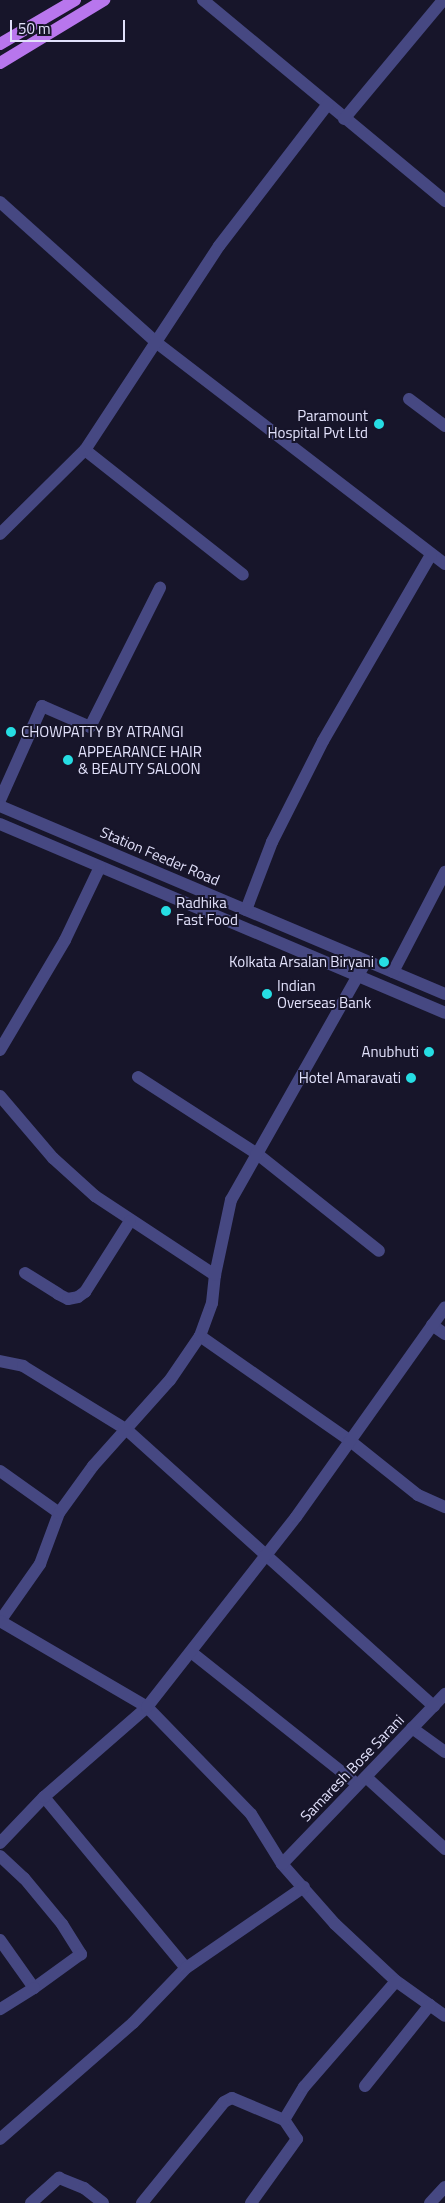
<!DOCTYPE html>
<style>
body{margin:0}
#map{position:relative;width:445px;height:2203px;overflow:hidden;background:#17152a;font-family:"Titillium Web",sans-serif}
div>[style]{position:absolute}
.minor>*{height:12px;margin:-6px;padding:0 6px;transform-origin:6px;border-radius:6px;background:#464882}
.major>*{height:12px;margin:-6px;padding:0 6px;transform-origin:6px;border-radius:6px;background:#b876ed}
.dots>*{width:14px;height:14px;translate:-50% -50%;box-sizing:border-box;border:2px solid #17152a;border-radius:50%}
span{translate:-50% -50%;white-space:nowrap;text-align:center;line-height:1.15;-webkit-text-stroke:4px #17152a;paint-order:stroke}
.poi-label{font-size:15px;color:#e2e1fb}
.right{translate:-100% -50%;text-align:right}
.left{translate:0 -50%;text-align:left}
.street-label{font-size:15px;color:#e2e1fb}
.scale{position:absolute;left:10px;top:20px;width:115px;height:22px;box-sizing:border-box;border:2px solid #e2e1fb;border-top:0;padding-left:6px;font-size:15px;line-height:18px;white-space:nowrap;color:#e2e1fb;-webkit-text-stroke:4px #17152a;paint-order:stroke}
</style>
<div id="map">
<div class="minor">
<div style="left:203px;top:0;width:315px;rotate:39.7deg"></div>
<div style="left:344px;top:119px;width:155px;rotate:-50.2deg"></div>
<div style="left:0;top:202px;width:211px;rotate:41.9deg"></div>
<div style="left:157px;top:343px;width:363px;rotate:37.5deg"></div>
<div style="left:409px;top:399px;width:45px;rotate:36.9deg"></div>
<div style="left:85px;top:450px;width:201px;rotate:38.3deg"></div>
<div style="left:0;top:534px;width:120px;rotate:-44.7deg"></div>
<div style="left:85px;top:450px;width:244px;rotate:-56.7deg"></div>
<div style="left:219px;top:246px;width:178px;rotate:-52.5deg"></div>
<div style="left:0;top:800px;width:103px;rotate:-65.9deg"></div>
<div style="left:42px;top:706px;width:52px;rotate:23.6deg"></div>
<div style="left:90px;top:727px;width:156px;rotate:-63.3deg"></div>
<div style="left:0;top:806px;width:483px;rotate:22.9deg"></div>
<div style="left:0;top:824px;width:483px;rotate:23deg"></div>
<div style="left:246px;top:910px;width:73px;rotate:-69.1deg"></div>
<div style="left:272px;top:842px;width:113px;rotate:-63.2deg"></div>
<div style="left:323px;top:741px;width:215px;rotate:-59.9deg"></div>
<div style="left:393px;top:972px;width:113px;rotate:-62.5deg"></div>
<div style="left:0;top:1050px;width:128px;rotate:-59.4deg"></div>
<div style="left:65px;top:940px;width:81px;rotate:-64.4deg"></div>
<div style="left:138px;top:1077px;width:140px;rotate:32.8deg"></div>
<div style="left:256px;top:1153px;width:157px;rotate:38.5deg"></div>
<div style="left:0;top:1096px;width:82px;rotate:49.5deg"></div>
<div style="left:53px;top:1158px;width:57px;rotate:42.1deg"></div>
<div style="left:95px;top:1196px;width:144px;rotate:33.4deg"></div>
<div style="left:25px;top:1273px;width:39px;rotate:32deg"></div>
<div style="left:58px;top:1294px;width:11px;rotate:27deg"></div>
<div style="left:68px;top:1299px;width:10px;rotate:-11deg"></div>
<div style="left:78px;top:1297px;width:9px;rotate:-36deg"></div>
<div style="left:85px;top:1292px;width:84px;rotate:-57.6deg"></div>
<div style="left:432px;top:1325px;width:16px;rotate:35deg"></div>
<div style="left:200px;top:1336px;width:182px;rotate:34.9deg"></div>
<div style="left:349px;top:1440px;width:88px;rotate:38.6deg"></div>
<div style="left:418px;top:1495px;width:30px;rotate:24deg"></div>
<div style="left:0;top:1361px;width:24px;rotate:12deg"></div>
<div style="left:23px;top:1366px;width:122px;rotate:31.6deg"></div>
<div style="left:127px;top:1430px;width:413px;rotate:42deg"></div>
<div style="left:0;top:1471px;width:72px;rotate:35.4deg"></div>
<div style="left:0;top:1621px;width:70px;rotate:-54.9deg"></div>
<div style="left:40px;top:1564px;width:54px;rotate:-69.6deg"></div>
<div style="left:59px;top:1513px;width:58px;rotate:-54.1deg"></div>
<div style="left:93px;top:1466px;width:115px;rotate:-48.2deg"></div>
<div style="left:170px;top:1380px;width:53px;rotate:-55.7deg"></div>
<div style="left:200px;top:1336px;width:35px;rotate:-70deg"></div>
<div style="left:212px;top:1303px;width:28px;rotate:-84deg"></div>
<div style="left:215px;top:1275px;width:77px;rotate:-78deg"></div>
<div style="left:231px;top:1200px;width:274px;rotate:-60.5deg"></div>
<div style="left:0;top:1621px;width:170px;rotate:30.3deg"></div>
<div style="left:147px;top:1707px;width:149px;rotate:45.8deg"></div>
<div style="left:251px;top:1814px;width:59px;rotate:58.2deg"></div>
<div style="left:282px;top:1864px;width:80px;rotate:48.5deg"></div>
<div style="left:335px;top:1924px;width:83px;rotate:43.1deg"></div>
<div style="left:396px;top:1981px;width:60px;rotate:35.5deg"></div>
<div style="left:191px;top:1652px;width:213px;rotate:38.5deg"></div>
<div style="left:412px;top:1728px;width:41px;rotate:36deg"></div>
<div style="left:366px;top:1777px;width:107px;rotate:42.3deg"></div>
<div style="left:44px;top:1797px;width:222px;rotate:50.3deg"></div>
<div style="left:0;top:1843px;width:64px;rotate:-46.3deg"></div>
<div style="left:44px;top:1797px;width:137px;rotate:-41.1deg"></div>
<div style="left:147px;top:1707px;width:241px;rotate:-51.9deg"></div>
<div style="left:296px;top:1517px;width:257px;rotate:-54.6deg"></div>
<div style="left:0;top:1856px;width:33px;rotate:43deg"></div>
<div style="left:24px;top:1878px;width:60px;rotate:50.4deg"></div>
<div style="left:62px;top:1924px;width:36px;rotate:58deg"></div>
<div style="left:81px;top:1954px;width:58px;rotate:144.1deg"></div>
<div style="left:282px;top:1864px;width:236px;rotate:-46.2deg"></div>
<div style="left:0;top:1940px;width:59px;rotate:54.7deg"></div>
<div style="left:34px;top:1988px;width:40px;rotate:148deg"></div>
<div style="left:365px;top:2086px;width:104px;rotate:-51.3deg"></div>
<div style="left:0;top:2139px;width:176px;rotate:-41.1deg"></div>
<div style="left:133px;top:2023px;width:76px;rotate:-46.1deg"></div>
<div style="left:186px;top:1968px;width:143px;rotate:-34.5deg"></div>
<div style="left:31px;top:2203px;width:38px;rotate:-42deg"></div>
<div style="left:59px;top:2178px;width:27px;rotate:22deg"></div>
<div style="left:84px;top:2188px;width:24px;rotate:38deg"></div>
<div style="left:142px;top:2203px;width:130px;rotate:-50.9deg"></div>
<div style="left:224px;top:2102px;width:9px;rotate:-27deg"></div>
<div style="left:232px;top:2098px;width:56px;rotate:22.9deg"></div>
<div style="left:251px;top:2203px;width:79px;rotate:-54.3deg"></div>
<div style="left:297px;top:2139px;width:23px;rotate:-124deg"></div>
<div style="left:284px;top:2120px;width:39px;rotate:-59deg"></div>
<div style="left:304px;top:2087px;width:140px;rotate:-49deg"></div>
<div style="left:430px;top:2203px;width:22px;rotate:-47deg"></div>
</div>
<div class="major">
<div style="left:0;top:44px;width:87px;rotate:-30.4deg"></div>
<div style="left:0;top:63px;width:122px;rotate:-31.2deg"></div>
</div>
<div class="dots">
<div style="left:379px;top:424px;background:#26dde3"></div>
<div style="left:11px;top:732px;background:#26dde3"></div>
<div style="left:68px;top:760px;background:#26dde3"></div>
<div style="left:166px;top:911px;background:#26dde3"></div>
<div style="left:384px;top:962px;background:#26dde3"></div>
<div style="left:267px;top:994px;background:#26dde3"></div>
<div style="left:429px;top:1052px;background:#26dde3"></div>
<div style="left:411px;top:1078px;background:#26dde3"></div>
</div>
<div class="poi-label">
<span class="right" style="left:368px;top:424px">Paramount<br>Hospital Pvt Ltd</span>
<span class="left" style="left:21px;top:732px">CHOWPATTY BY ATRANGI</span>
<span class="left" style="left:78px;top:760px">APPEARANCE HAIR<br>&amp; BEAUTY SALOON</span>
<span class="left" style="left:176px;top:911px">Radhika<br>Fast Food</span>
<span class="right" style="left:374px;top:962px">Kolkata Arsalan Biryani</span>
<span class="left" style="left:277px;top:994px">Indian<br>Overseas Bank</span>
<span class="right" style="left:419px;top:1052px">Anubhuti</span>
<span class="right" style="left:401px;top:1078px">Hotel Amaravati</span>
</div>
<div class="street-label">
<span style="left:160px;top:856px;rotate:23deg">Station Feeder Road</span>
<span style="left:352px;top:1768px;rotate:-46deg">Samaresh Bose Sarani</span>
</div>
<div class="scale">50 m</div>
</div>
